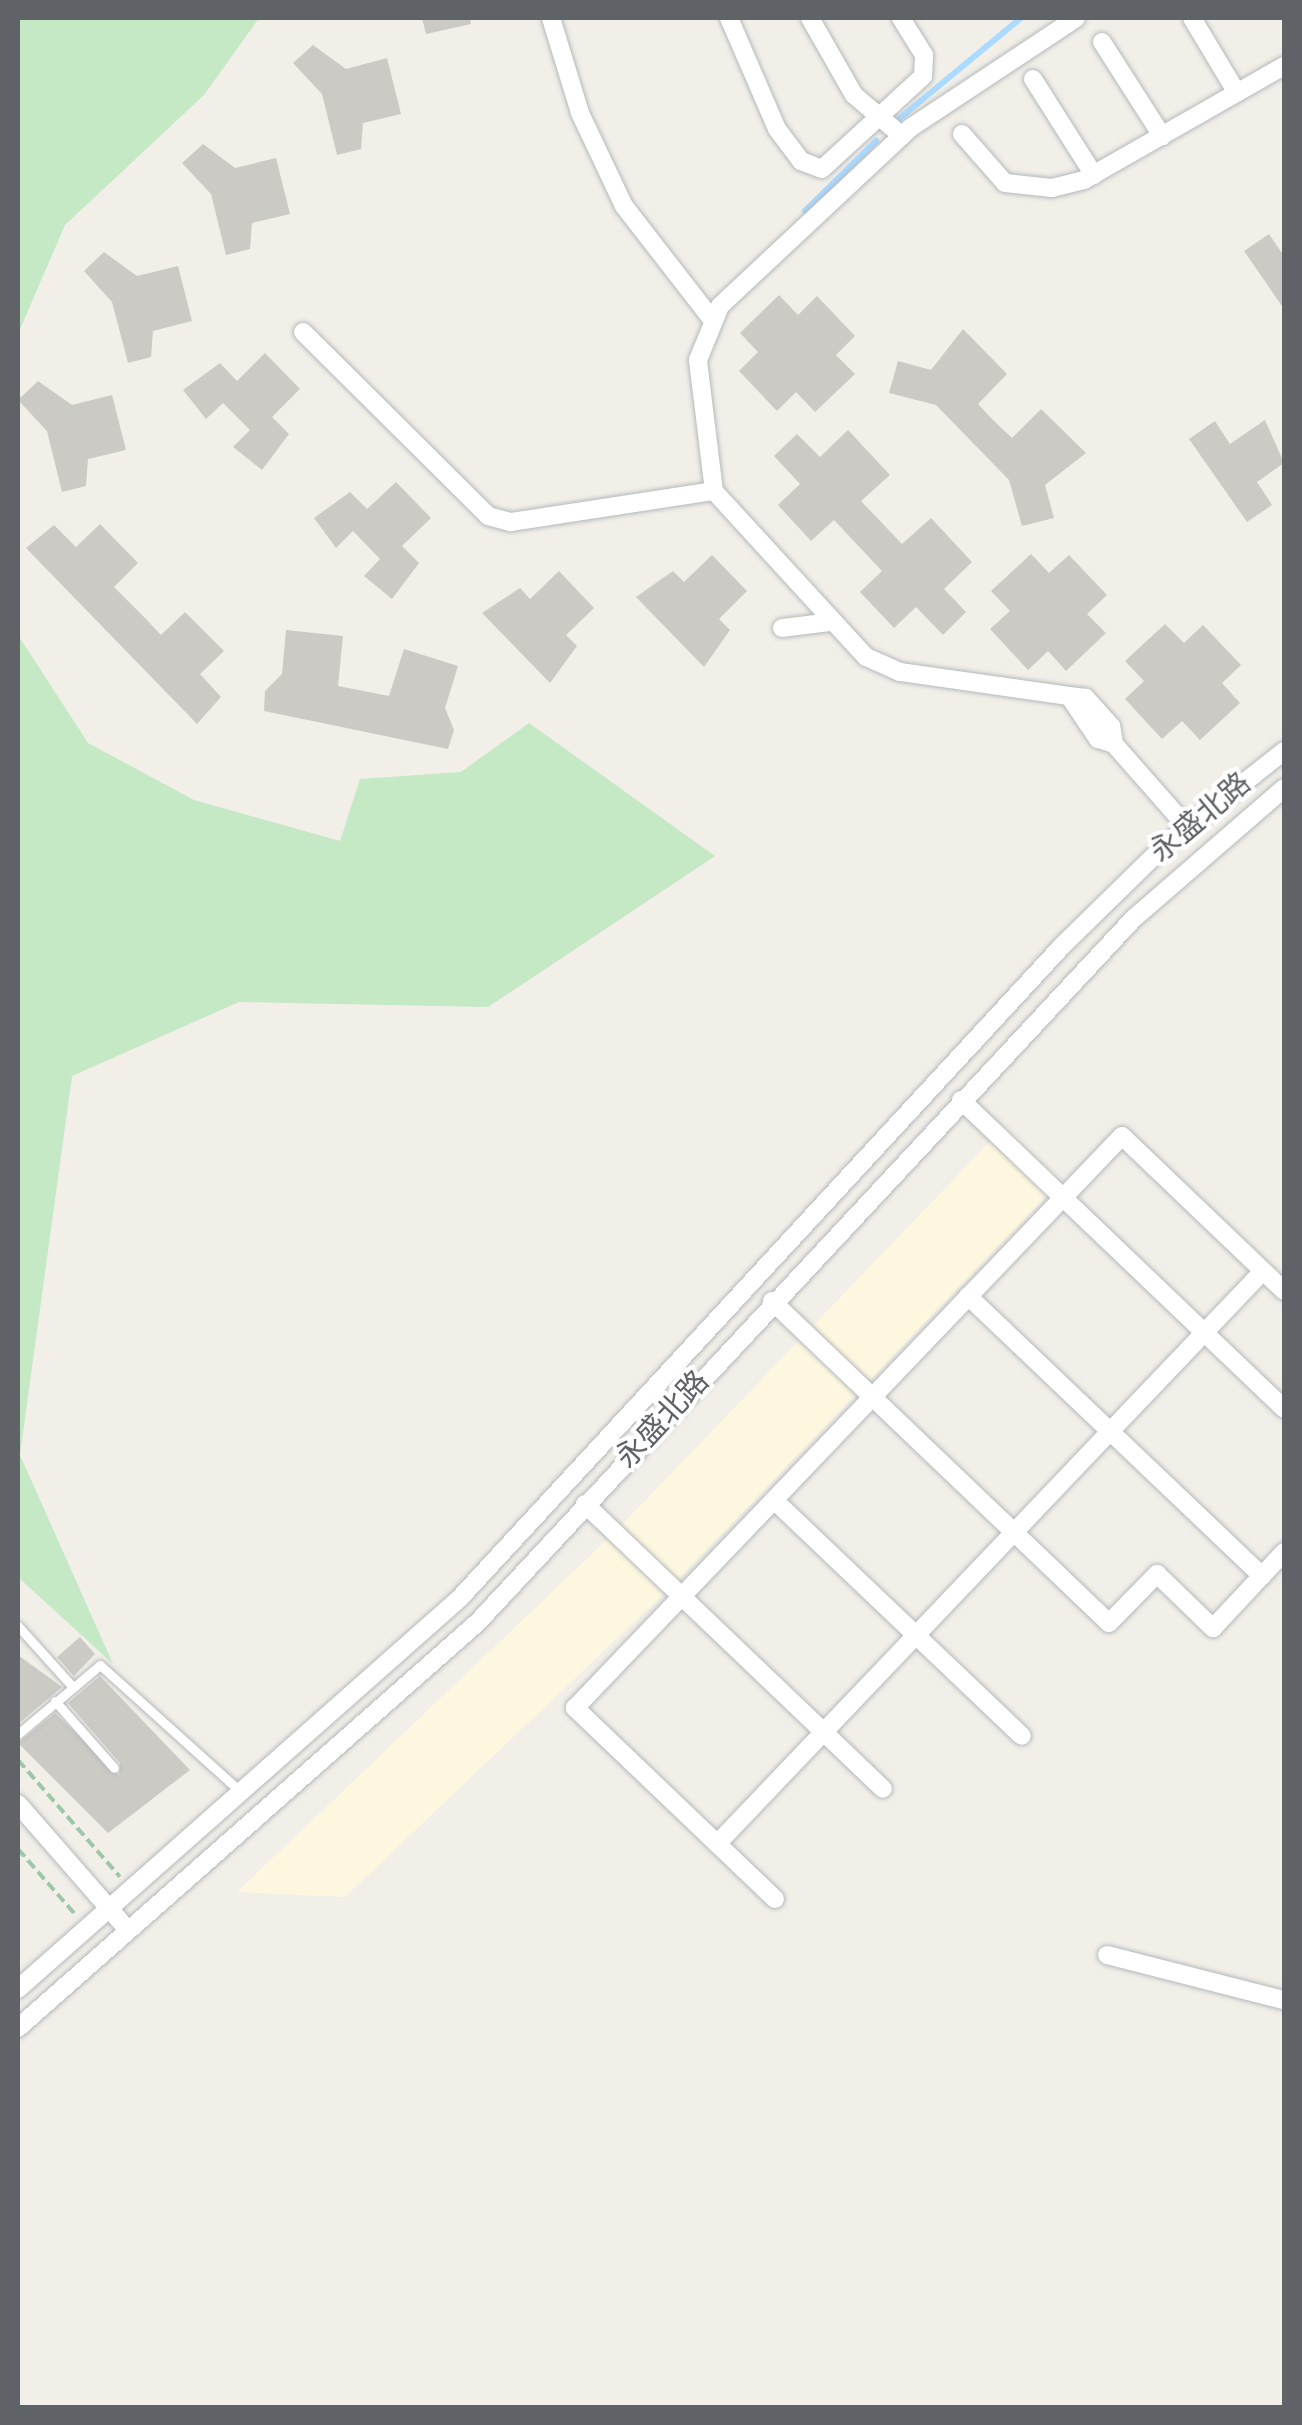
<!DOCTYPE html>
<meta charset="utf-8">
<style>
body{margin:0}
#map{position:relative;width:1302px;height:2425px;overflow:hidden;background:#f1efe8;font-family:"Source Sans 3","Noto Sans SC",sans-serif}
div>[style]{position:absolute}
.commercial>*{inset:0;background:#fef7e0}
.green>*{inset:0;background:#c5e8c5}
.stream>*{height:6px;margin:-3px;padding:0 3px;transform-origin:3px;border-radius:3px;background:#aadaff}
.building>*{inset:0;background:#cccac5}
.path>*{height:4px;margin-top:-2px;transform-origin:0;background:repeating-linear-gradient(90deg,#9cc7a9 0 10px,transparent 0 15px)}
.roads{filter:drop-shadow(0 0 2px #b5b8bc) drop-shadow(0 0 2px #b5b8bc)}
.service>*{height:9px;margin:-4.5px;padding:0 4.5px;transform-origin:4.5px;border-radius:4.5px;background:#fff}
.minor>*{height:18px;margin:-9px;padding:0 9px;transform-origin:9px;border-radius:9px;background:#fff}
span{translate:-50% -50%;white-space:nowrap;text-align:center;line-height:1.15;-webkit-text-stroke:8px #fff;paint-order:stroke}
.street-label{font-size:30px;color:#5f6368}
.frame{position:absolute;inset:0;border:20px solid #5f6368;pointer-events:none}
</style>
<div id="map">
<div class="commercial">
<div style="clip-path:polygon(1005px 1126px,1061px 1181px,672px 1586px,345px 1897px,237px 1892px,615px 1532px)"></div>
</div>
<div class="green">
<div style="clip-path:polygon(18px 18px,259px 18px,204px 95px,65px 225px,18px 334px)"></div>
<div style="clip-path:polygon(18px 635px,88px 743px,194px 800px,340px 841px,360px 779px,461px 772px,529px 723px,715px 856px,488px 1007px,239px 1002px,72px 1076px,20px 1455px,113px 1664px,18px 1577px)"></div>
</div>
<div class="stream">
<div style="left:900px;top:118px;width:157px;rotate:-39.6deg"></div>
<div style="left:805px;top:211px;width:100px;rotate:-44.6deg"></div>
</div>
<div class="building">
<div style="clip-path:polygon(422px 18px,470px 18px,471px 24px,426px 34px)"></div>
<div style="clip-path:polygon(313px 45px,346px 69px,387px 58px,401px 114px,363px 123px,361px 149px,337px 155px,322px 94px,293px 63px)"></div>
<div style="clip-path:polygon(203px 144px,235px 168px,276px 158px,290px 214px,252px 223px,250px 249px,226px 255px,211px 194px,182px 163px)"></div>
<div style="clip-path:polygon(1269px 234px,1284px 256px,1284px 309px,1244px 251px)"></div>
<div style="clip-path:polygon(104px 252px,137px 276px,178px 266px,192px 321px,153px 331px,151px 357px,128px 363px,112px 302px,84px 271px)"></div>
<div style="clip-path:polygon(779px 295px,798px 315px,817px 296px,855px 336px,836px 355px,855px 374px,815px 412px,796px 392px,777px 411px,739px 371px,758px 352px,740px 333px)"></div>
<div style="clip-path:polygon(963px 329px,1007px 374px,978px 404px,994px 421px,1012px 438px,1041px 409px,1086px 453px,1045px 485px,1054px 518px,1022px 526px,1009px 480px,936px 405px,889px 393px,898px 361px,931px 370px)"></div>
<div style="clip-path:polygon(265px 353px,300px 389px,272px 417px,289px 434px,262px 470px,233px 447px,250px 430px,223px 403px,206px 419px,183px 390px,220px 363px,237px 381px)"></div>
<div style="clip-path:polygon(38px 381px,72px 405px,112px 395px,126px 450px,88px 459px,86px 486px,62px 492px,47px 431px,18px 400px)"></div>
<div style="clip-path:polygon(1265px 420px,1284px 463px,1257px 482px,1272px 505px,1247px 522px,1189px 439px,1215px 421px,1230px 444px)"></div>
<div style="clip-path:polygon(848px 430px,890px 475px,861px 501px,902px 544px,931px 518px,972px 562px,944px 589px,966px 612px,943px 635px,916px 607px,894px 628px,860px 592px,882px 571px,834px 520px,811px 541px,778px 505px,800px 484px,774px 456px,797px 434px,820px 457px)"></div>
<div style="clip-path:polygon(396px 482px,431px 518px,402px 546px,419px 563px,392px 599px,364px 576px,380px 559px,353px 531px,336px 548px,314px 518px,350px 492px,367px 509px)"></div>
<div style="clip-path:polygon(100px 524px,138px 563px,114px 587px,146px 619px,161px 635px,185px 612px,224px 651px,200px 674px,221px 697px,197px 724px,26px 548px,54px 525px,76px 547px)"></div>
<div style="clip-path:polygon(1031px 554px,1049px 573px,1069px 555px,1107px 595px,1087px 614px,1106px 633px,1066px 671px,1048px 651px,1028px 670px,990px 629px,1010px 611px,991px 591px)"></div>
<div style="clip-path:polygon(712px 555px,747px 591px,719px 619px,730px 630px,704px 667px,636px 597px,673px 571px,684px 582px)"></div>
<div style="clip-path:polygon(559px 571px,594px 608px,566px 635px,577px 646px,550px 683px,482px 613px,520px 588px,530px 599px)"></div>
<div style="clip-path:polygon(1165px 624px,1184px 643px,1203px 625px,1241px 665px,1222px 683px,1240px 703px,1200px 740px,1182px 721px,1162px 739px,1125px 699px,1144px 681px,1125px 661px)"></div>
<div style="clip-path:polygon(286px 630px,343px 636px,338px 686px,389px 696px,404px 649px,458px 666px,445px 708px,454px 730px,448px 749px,264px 711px,265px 691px,282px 674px)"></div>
<div style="clip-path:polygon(80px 1637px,95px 1654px,74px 1676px,57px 1657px)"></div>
<div style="clip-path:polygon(18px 1655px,62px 1687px,18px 1724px)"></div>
<div style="clip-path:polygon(100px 1676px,190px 1770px,108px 1833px,18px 1743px,55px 1713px,119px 1775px,120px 1763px,68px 1703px)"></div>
</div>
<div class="path">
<div style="left:18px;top:1760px;width:155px;rotate:48.9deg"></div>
<div style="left:18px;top:1849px;width:86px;rotate:48.8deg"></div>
</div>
<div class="roads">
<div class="service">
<div style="left:18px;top:1626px;width:81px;rotate:48deg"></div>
<div style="left:55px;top:1701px;width:89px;rotate:48.6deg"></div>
<div style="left:18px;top:1734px;width:107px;rotate:-40.1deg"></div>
<div style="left:100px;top:1665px;width:188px;rotate:42deg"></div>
</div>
<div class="minor">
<div style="left:551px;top:18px;width:99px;rotate:73deg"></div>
<div style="left:580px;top:113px;width:103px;rotate:64.7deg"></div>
<div style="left:624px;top:206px;width:140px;rotate:52.2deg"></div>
<div style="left:729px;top:18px;width:121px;rotate:66.6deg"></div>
<div style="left:777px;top:129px;width:40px;rotate:53deg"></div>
<div style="left:801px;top:161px;width:22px;rotate:21deg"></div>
<div style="left:822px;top:169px;width:137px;rotate:-42.6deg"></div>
<div style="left:923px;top:76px;width:21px;rotate:-87deg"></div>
<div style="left:924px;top:55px;width:44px;rotate:-121.9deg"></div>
<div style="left:810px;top:18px;width:89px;rotate:60.3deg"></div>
<div style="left:854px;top:95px;width:63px;rotate:40.5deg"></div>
<div style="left:1192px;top:18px;width:87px;rotate:59deg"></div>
<div style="left:1102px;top:42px;width:112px;rotate:57.4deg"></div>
<div style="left:1033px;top:79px;width:114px;rotate:57.6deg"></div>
<div style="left:962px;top:134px;width:65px;rotate:48.7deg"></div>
<div style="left:1005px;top:183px;width:47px;rotate:6.1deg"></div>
<div style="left:1052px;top:188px;width:33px;rotate:-14deg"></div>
<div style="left:1084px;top:180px;width:230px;rotate:-29.7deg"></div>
<div style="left:303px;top:332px;width:261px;rotate:44.8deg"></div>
<div style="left:488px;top:516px;width:24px;rotate:15deg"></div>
<div style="left:511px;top:522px;width:205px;rotate:-8.7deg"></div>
<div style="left:782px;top:628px;width:49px;rotate:-7deg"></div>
<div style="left:1069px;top:696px;width:52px;rotate:56deg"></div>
<div style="left:1098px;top:739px;width:17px;rotate:17deg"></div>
<div style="left:1114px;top:744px;width:18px;rotate:-99deg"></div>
<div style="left:1111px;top:726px;width:38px;rotate:-132deg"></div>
<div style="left:1086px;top:698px;width:17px;rotate:-173deg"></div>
<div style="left:1069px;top:696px;width:171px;rotate:-171.9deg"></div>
<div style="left:900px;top:672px;width:37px;rotate:-156deg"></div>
<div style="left:866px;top:657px;width:225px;rotate:-132.5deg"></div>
<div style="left:714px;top:491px;width:132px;rotate:-97deg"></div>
<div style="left:698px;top:360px;width:58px;rotate:-67.8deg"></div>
<div style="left:720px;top:306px;width:260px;rotate:-43.1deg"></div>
<div style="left:910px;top:128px;width:199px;rotate:-33.5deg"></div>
<div style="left:1114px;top:744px;width:111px;rotate:48.7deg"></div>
<div style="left:961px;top:1100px;width:447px;rotate:43.7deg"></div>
<div style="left:968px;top:1296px;width:406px;rotate:43.6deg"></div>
<div style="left:772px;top:1301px;width:466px;rotate:43.7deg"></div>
<div style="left:1109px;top:1623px;width:69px;rotate:-45.6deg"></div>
<div style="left:1157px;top:1574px;width:78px;rotate:44deg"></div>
<div style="left:1213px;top:1628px;width:104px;rotate:-46.9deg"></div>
<div style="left:774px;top:1500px;width:342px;rotate:43.6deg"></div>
<div style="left:585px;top:1504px;width:412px;rotate:43.7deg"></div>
<div style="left:18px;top:1804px;width:167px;rotate:48.9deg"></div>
<div style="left:717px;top:1844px;width:791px;rotate:-46.38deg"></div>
<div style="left:775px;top:1899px;width:277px;rotate:-136.3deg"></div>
<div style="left:575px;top:1708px;width:791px;rotate:-46.28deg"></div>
<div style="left:1122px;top:1136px;width:224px;rotate:43.7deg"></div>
<div style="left:1107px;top:1955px;width:183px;rotate:14.3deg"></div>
<div style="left:18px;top:1989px;width:589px;rotate:-41.49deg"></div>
<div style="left:459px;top:1599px;width:889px;rotate:-47.28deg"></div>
<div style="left:1062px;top:946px;width:144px;rotate:-44.4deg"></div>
<div style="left:1165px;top:845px;width:152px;rotate:-38.3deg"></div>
<div style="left:18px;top:2028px;width:614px;rotate:-41.43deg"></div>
<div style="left:478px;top:1622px;width:961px;rotate:-47.02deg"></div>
<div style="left:1133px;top:919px;width:200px;rotate:-40.9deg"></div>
</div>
</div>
<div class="street-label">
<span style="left:1201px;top:818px;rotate:-40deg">永盛北路</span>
<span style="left:663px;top:1420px;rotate:-47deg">永盛北路</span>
</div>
<div class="frame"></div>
</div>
